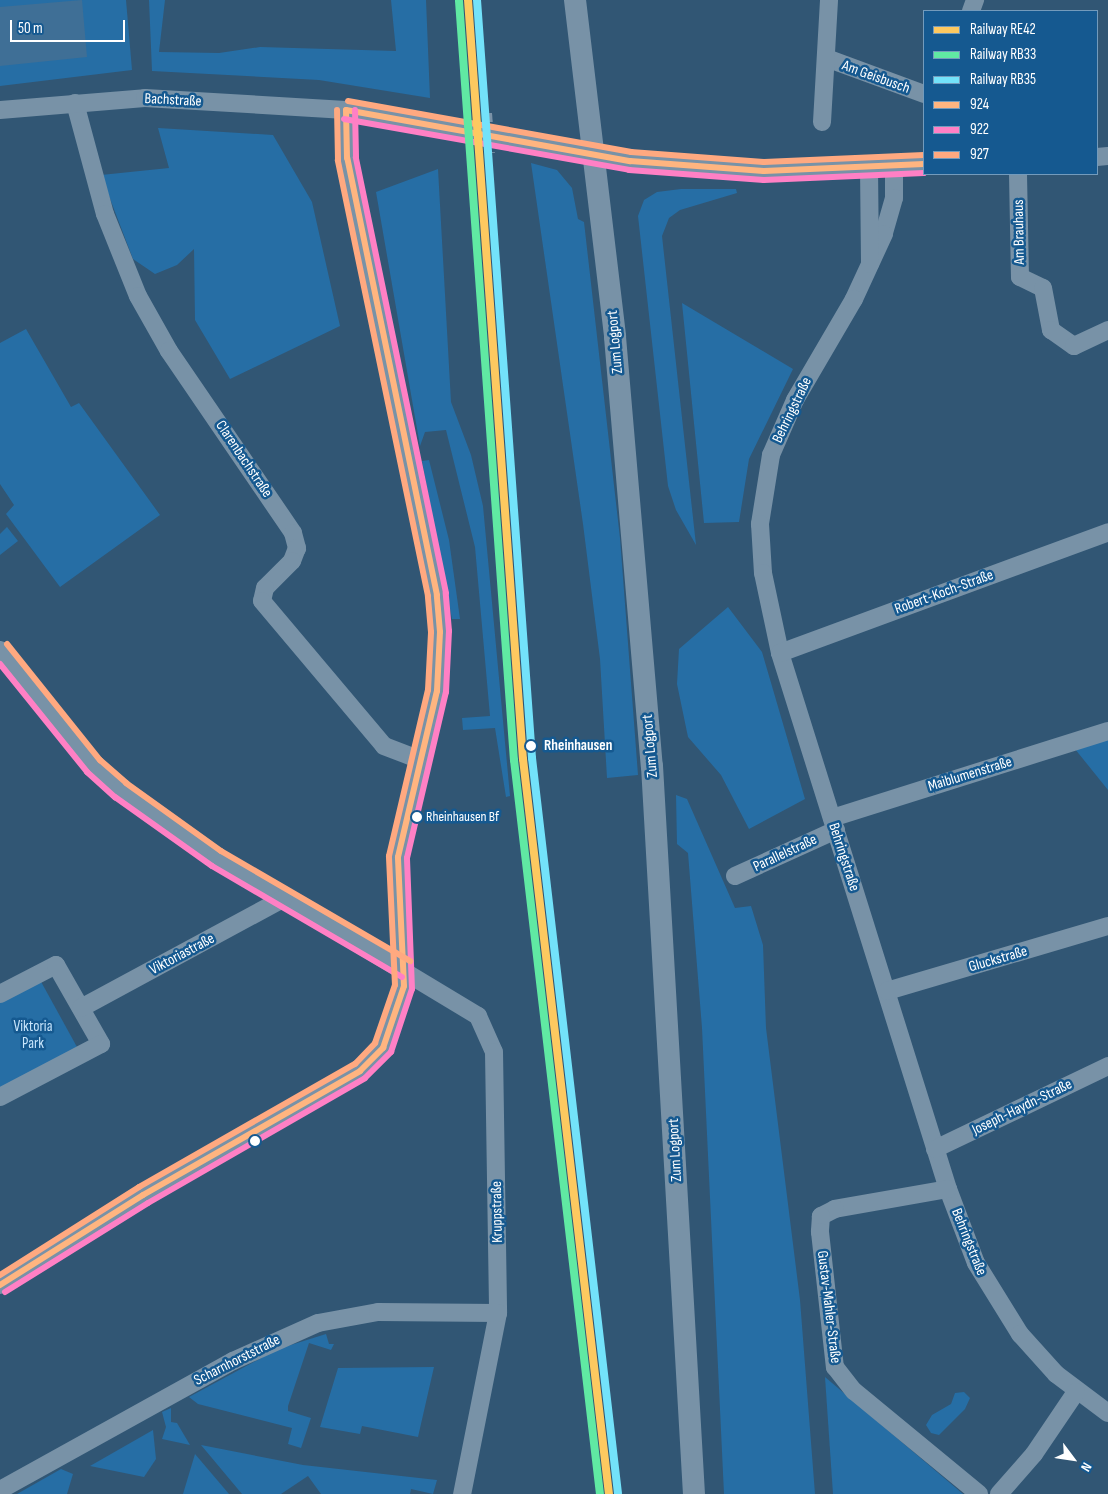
<!DOCTYPE html>
<meta charset="utf-8">
<style>
body{margin:0}
#map{position:relative;width:1108px;height:1494px;overflow:hidden;background:#315674;font-family:"Sofia Sans Condensed",sans-serif}
div>[style]{position:absolute}
.green>*{inset:0;background:#266ea5}
.water>*{inset:0;background:#3f6f96}
.minor>*{height:18px;margin:-9px;padding:0 9px;transform-origin:9px;border-radius:9px;background:#7892a7}
.major>*{height:22px;margin:-11px;padding:0 11px;transform-origin:11px;border-radius:11px;background:#7892a7}
.rail>*{height:4px;margin-top:-2px;transform-origin:0;background:repeating-linear-gradient(90deg,#7b92a7 0 9px,transparent 0 13px)}
.bus-1>*{height:6px;margin:-3px;padding:0 3px;transform-origin:3px;border-radius:3px;background:#ffb580}
.bus-2>*{height:6px;margin:-3px;padding:0 3px;transform-origin:3px;border-radius:3px;background:#ff80c5}
.bus-3>*{height:6px;margin:-3px;padding:0 3px;transform-origin:3px;border-radius:3px;background:#ffa980}
.rail-1>*{height:8px;margin:-4px;padding:0 4px;transform-origin:4px;border-radius:4px;background:#fdc960}
.rail-2>*{height:8px;margin:-4px;padding:0 4px;transform-origin:4px;border-radius:4px;background:#60e9a3}
.rail-3>*{height:8px;margin:-4px;padding:0 4px;transform-origin:4px;border-radius:4px;background:#73e2fa}
.dots>*{width:14px;height:14px;translate:-50% -50%;box-sizing:border-box;border:2px solid #155990;border-radius:50%}
span{translate:-50% -50%;white-space:nowrap;text-align:center;line-height:1.15;-webkit-text-stroke:5px #155990;paint-order:stroke}
.bus-label{font-size:14px;color:#fff}
.left{translate:0 -50%;text-align:left}
.street-label{font-size:15px;color:#fff}
.stop-label{font-size:15px;color:#fff;font-weight:700}
.park-label{font-size:15px;color:#c8e5fc}
.legend{position:absolute;left:923px;top:10px;width:175px;height:165px;box-sizing:border-box;background:#155990;border:1px solid #739bbc;margin:0;padding:6px 9px;list-style:none;font-size:15px;color:#fff}
.legend li{display:flex;align-items:center;gap:10px;height:25px}
.legend b{width:25px;border:1px solid #739bbc}
.north{position:absolute;left:1048px;top:1434px;width:50px;height:50px;-webkit-text-stroke:4px #155990;paint-order:stroke;rotate:121deg;font-size:14px;font-weight:700;line-height:20px;text-align:center;color:#fff}
.north::after{content:'';display:block;margin:auto;width:18px;height:22px;background:#fff;clip-path:polygon(50% 0,100% 100%,50% 72%,0 100%)}
.scale{position:absolute;left:10px;top:20px;width:115px;height:22px;box-sizing:border-box;border:2px solid #fff;border-top:0;padding-left:6px;font-size:15px;line-height:18px;white-space:nowrap;color:#fff;-webkit-text-stroke:4px #155990;paint-order:stroke}
</style>
<div id="map">
<div class="green">
<div style="clip-path:polygon(0 0,126px 0,132px 70px,0 86px)"></div>
<div style="clip-path:polygon(149px 0,165px 0,159px 52px,219px 53px,260px 47px,396px 51px,391px 0,426px 0,430px 98px,319px 80px,152px 71px)"></div>
<div style="clip-path:polygon(158px 128px,273px 135px,312px 202px,340px 326px,230px 379px,195px 320px,194px 249px,177px 265px,155px 274px,133px 259px,101px 175px,169px 168px)"></div>
<div style="clip-path:polygon(531px 163px,557px 170px,572px 188px,578px 219px,584px 222px,620px 538px,638px 775px,607px 778px,600px 659px,583px 524px)"></div>
<div style="clip-path:polygon(438px 169px,451px 402px,471px 455px,483px 506px,510px 796px,506px 797px,495px 728px,463px 730px,462px 718px,490px 716px,475px 547px,446px 430px,425px 432px,420px 446px,376px 192px)"></div>
<div style="clip-path:polygon(681px 189px,736px 189px,737px 193px,680px 210px,669px 218px,662px 236px,696px 545px,676px 510px,668px 486px,638px 216px,644px 200px,657px 192px)"></div>
<div style="clip-path:polygon(682px 303px,793px 369px,749px 459px,739px 522px,704px 523px)"></div>
<div style="clip-path:polygon(26px 329px,71px 407px,79px 403px,160px 515px,60px 587px,6px 514px,14px 505px,0 484px,0 343px)"></div>
<div style="clip-path:polygon(429px 460px,449px 540px,460px 619px,452px 619px,422px 461px)"></div>
<div style="clip-path:polygon(7px 527px,18px 541px,0 555px,0 534px)"></div>
<div style="clip-path:polygon(728px 607px,762px 652px,805px 799px,749px 829px,721px 775px,688px 737px,677px 684px,679px 649px)"></div>
<div style="clip-path:polygon(1108px 738px,1108px 790px,1075px 749px)"></div>
<div style="clip-path:polygon(676px 795px,687px 799px,735px 908px,751px 906px,763px 945px,766px 1028px,800px 1300px,815px 1494px,724px 1494px,702px 1028px,688px 853px,677px 844px)"></div>
<div style="clip-path:polygon(39px 978px,77px 1047px,0 1089px,0 999px)"></div>
<div style="clip-path:polygon(326px 1334px,329px 1344px,334px 1344px,331px 1350px,309px 1343px,288px 1406px,288px 1411px,311px 1418px,301px 1448px,288px 1444px,292px 1428px,198px 1404px,189px 1397px,278px 1349px)"></div>
<div style="clip-path:polygon(434px 1367px,418px 1437px,362px 1426px,360px 1434px,320px 1427px,338px 1368px)"></div>
<div style="clip-path:polygon(825px 1377px,963px 1494px,833px 1494px)"></div>
<div style="clip-path:polygon(964px 1392px,970px 1398px,965px 1409px,939px 1435px,931px 1433px,926px 1425px,932px 1415px,951px 1404px,955px 1393px)"></div>
<div style="clip-path:polygon(171px 1408px,171px 1422px,177px 1423px,190px 1445px,162px 1439px,166px 1427px,162px 1412px)"></div>
<div style="clip-path:polygon(153px 1430px,156px 1459px,144px 1477px,90px 1466px)"></div>
<div style="clip-path:polygon(201px 1445px,303px 1465px,437px 1480px,433px 1494px,411px 1489px,410px 1494px,321px 1494px,308px 1476px,281px 1494px,242px 1494px)"></div>
<div style="clip-path:polygon(195px 1454px,229px 1494px,183px 1494px)"></div>
<div style="clip-path:polygon(61px 1469px,73px 1474px,67px 1494px,17px 1494px)"></div>
</div>
<div class="water">
<div style="clip-path:polygon(82px 0,87px 57px,0 66px,0 7px)"></div>
</div>
<div class="minor">
<div style="left:971px;top:11px;width:12px;rotate:-70deg"></div>
<div style="left:829px;top:59px;width:101px;rotate:20.2deg"></div>
<div style="left:75px;top:103px;width:115px;rotate:74.9deg"></div>
<div style="left:105px;top:214px;width:88px;rotate:68.1deg"></div>
<div style="left:138px;top:296px;width:63px;rotate:60.6deg"></div>
<div style="left:169px;top:351px;width:220px;rotate:55.7deg"></div>
<div style="left:293px;top:533px;width:16px;rotate:75deg"></div>
<div style="left:297px;top:548px;width:14px;rotate:111deg"></div>
<div style="left:292px;top:561px;width:38px;rotate:135deg"></div>
<div style="left:265px;top:588px;width:13px;rotate:103deg"></div>
<div style="left:262px;top:601px;width:189px;rotate:49.9deg"></div>
<div style="left:384px;top:746px;width:39px;rotate:21deg"></div>
<div style="left:0;top:110px;width:145px;rotate:-4.7deg"></div>
<div style="left:145px;top:98px;width:201px;rotate:3.4deg"></div>
<div style="left:346px;top:110px;width:289px;rotate:10.2deg"></div>
<div style="left:630px;top:161px;width:134px;rotate:4.3deg"></div>
<div style="left:764px;top:171px;width:160px;rotate:-2.5deg"></div>
<div style="left:822px;top:122px;width:122px;rotate:-86.7deg"></div>
<div style="left:1097px;top:157px;width:11px;rotate:-5deg"></div>
<div style="left:894px;top:166px;width:32px;rotate:90deg"></div>
<div style="left:894px;top:198px;width:37px;rotate:106deg"></div>
<div style="left:884px;top:234px;width:72px;rotate:114.8deg"></div>
<div style="left:854px;top:299px;width:117px;rotate:120.3deg"></div>
<div style="left:795px;top:400px;width:60px;rotate:113.6deg"></div>
<div style="left:771px;top:455px;width:70px;rotate:99.1deg"></div>
<div style="left:760px;top:524px;width:49px;rotate:86.5deg"></div>
<div style="left:763px;top:573px;width:82px;rotate:78deg"></div>
<div style="left:780px;top:653px;width:562px;rotate:72.6deg"></div>
<div style="left:948px;top:1189px;width:79px;rotate:69.3deg"></div>
<div style="left:976px;top:1263px;width:84px;rotate:58.2deg"></div>
<div style="left:1020px;top:1334px;width:54px;rotate:48deg"></div>
<div style="left:1056px;top:1374px;width:65px;rotate:36.9deg"></div>
<div style="left:869px;top:167px;width:97px;rotate:89.4deg"></div>
<div style="left:1018px;top:174px;width:103px;rotate:88.9deg"></div>
<div style="left:1020px;top:277px;width:25px;rotate:26deg"></div>
<div style="left:1043px;top:288px;width:43px;rotate:79.2deg"></div>
<div style="left:1051px;top:330px;width:28px;rotate:35deg"></div>
<div style="left:1074px;top:346px;width:38px;rotate:-25deg"></div>
<div style="left:0;top:650px;width:149px;rotate:51deg"></div>
<div style="left:94px;top:766px;width:35px;rotate:43deg"></div>
<div style="left:120px;top:790px;width:118px;rotate:35.3deg"></div>
<div style="left:216px;top:858px;width:306px;rotate:31.1deg"></div>
<div style="left:478px;top:1016px;width:39px;rotate:66deg"></div>
<div style="left:494px;top:1052px;width:261px;rotate:89.1deg"></div>
<div style="left:498px;top:1313px;width:185px;rotate:101.2deg"></div>
<div style="left:780px;top:653px;width:350px;rotate:-20.2deg"></div>
<div style="left:832px;top:818px;width:289px;rotate:-17.5deg"></div>
<div style="left:735px;top:876px;width:111px;rotate:-24.5deg"></div>
<div style="left:887px;top:991px;width:230px;rotate:-16.4deg"></div>
<div style="left:0;top:994px;width:63px;rotate:-27.4deg"></div>
<div style="left:56px;top:965px;width:91px;rotate:60.3deg"></div>
<div style="left:101px;top:1044px;width:114px;rotate:152.3deg"></div>
<div style="left:81px;top:1008px;width:230px;rotate:-28.4deg"></div>
<div style="left:935px;top:1149px;width:192px;rotate:-25.6deg"></div>
<div style="left:948px;top:1189px;width:115px;rotate:170deg"></div>
<div style="left:835px;top:1209px;width:16px;rotate:153deg"></div>
<div style="left:821px;top:1216px;width:16px;rotate:94deg"></div>
<div style="left:820px;top:1232px;width:136px;rotate:83.7deg"></div>
<div style="left:835px;top:1367px;width:31px;rotate:52deg"></div>
<div style="left:854px;top:1391px;width:162px;rotate:39.5deg"></div>
<div style="left:0;top:1285px;width:169px;rotate:-32.2deg"></div>
<div style="left:143px;top:1195px;width:250px;rotate:-29.7deg"></div>
<div style="left:360px;top:1071px;width:33px;rotate:-45deg"></div>
<div style="left:383px;top:1048px;width:65px;rotate:-71.3deg"></div>
<div style="left:404px;top:986px;width:129px;rotate:-92.7deg"></div>
<div style="left:398px;top:857px;width:171px;rotate:-76.8deg"></div>
<div style="left:437px;top:691px;width:59px;rotate:-87.1deg"></div>
<div style="left:440px;top:632px;width:37px;rotate:-95deg"></div>
<div style="left:437px;top:595px;width:446px;rotate:-101.6deg"></div>
<div style="left:347px;top:158px;width:48px;rotate:-91.2deg"></div>
<div style="left:0;top:1490px;width:266px;rotate:-29deg"></div>
<div style="left:233px;top:1361px;width:93px;rotate:-24.1deg"></div>
<div style="left:318px;top:1323px;width:61px;rotate:-10.4deg"></div>
<div style="left:378px;top:1312px;width:120px;rotate:0.5deg"></div>
<div style="left:999px;top:1494px;width:53px;rotate:-48.8deg"></div>
<div style="left:1034px;top:1454px;width:75px;rotate:-55.9deg"></div>
</div>
<div class="major">
<div style="left:575px;top:0;width:339px;rotate:83.2deg"></div>
<div style="left:615px;top:337px;width:431px;rotate:85.1deg"></div>
<div style="left:652px;top:766px;width:729px;rotate:86.7deg"></div>
</div>
<div class="rail">
<div style="left:490px;top:113px;width:40px;rotate:85.7deg"></div>
</div>
<div class="bus-1">
<div style="left:346px;top:110px;width:289px;rotate:10.2deg"></div>
<div style="left:630px;top:161px;width:134px;rotate:4.3deg"></div>
<div style="left:764px;top:171px;width:160px;rotate:-2.5deg"></div>
<div style="left:0;top:1285px;width:169px;rotate:-32.2deg"></div>
<div style="left:143px;top:1195px;width:250px;rotate:-29.7deg"></div>
<div style="left:360px;top:1071px;width:33px;rotate:-45deg"></div>
<div style="left:383px;top:1048px;width:65px;rotate:-71.3deg"></div>
<div style="left:404px;top:986px;width:129px;rotate:-92.7deg"></div>
<div style="left:398px;top:857px;width:171px;rotate:-76.8deg"></div>
<div style="left:437px;top:691px;width:59px;rotate:-87.1deg"></div>
<div style="left:440px;top:632px;width:37px;rotate:-95deg"></div>
<div style="left:437px;top:595px;width:446px;rotate:-101.6deg"></div>
<div style="left:347px;top:158px;width:48px;rotate:-91.2deg"></div>
</div>
<div class="bus-2">
<div style="left:344px;top:119px;width:290px;rotate:10.1deg"></div>
<div style="left:629px;top:170px;width:135px;rotate:4.2deg"></div>
<div style="left:764px;top:180px;width:160px;rotate:-2.5deg"></div>
<div style="left:0;top:664px;width:139px;rotate:51.1deg"></div>
<div style="left:87px;top:772px;width:38px;rotate:42deg"></div>
<div style="left:115px;top:797px;width:119px;rotate:35.4deg"></div>
<div style="left:212px;top:866px;width:220px;rotate:30.3deg"></div>
<div style="left:5px;top:1292px;width:168px;rotate:-31.9deg"></div>
<div style="left:148px;top:1203px;width:250px;rotate:-29.9deg"></div>
<div style="left:365px;top:1078px;width:37px;rotate:-45deg"></div>
<div style="left:391px;top:1052px;width:66px;rotate:-71.6deg"></div>
<div style="left:412px;top:989px;width:131px;rotate:-92.2deg"></div>
<div style="left:407px;top:858px;width:171px;rotate:-76.8deg"></div>
<div style="left:446px;top:692px;width:61px;rotate:-87.2deg"></div>
<div style="left:449px;top:631px;width:38px;rotate:-95deg"></div>
<div style="left:446px;top:593px;width:445px;rotate:-101.7deg"></div>
<div style="left:356px;top:157px;width:47px;rotate:-91.2deg"></div>
</div>
<div class="bus-3">
<div style="left:348px;top:101px;width:288px;rotate:10.2deg"></div>
<div style="left:631px;top:152px;width:133px;rotate:4.3deg"></div>
<div style="left:764px;top:162px;width:160px;rotate:-2.5deg"></div>
<div style="left:7px;top:644px;width:149px;rotate:51.3deg"></div>
<div style="left:100px;top:760px;width:35px;rotate:41deg"></div>
<div style="left:126px;top:783px;width:117px;rotate:35.6deg"></div>
<div style="left:221px;top:851px;width:219px;rotate:30.2deg"></div>
<div style="left:0;top:1275px;width:165px;rotate:-32.3deg"></div>
<div style="left:139px;top:1187px;width:249px;rotate:-29.7deg"></div>
<div style="left:355px;top:1064px;width:29px;rotate:-46deg"></div>
<div style="left:375px;top:1043px;width:61px;rotate:-71deg"></div>
<div style="left:395px;top:985px;width:129px;rotate:-92.7deg"></div>
<div style="left:389px;top:856px;width:171px;rotate:-76.8deg"></div>
<div style="left:428px;top:690px;width:58px;rotate:-87deg"></div>
<div style="left:431px;top:632px;width:36px;rotate:-95deg"></div>
<div style="left:428px;top:596px;width:445px;rotate:-101.7deg"></div>
<div style="left:338px;top:160px;width:50px;rotate:-91.1deg"></div>
</div>
<div class="rail-1">
<div style="left:468px;top:0;width:761px;rotate:85.86deg"></div>
<div style="left:523px;top:759px;width:740px;rotate:83.33deg"></div>
</div>
<div class="rail-2">
<div style="left:459px;top:1px;width:761px;rotate:85.86deg"></div>
<div style="left:514px;top:760px;width:739px;rotate:83.32deg"></div>
</div>
<div class="rail-3">
<div style="left:477px;top:0;width:760px;rotate:85.85deg"></div>
<div style="left:532px;top:758px;width:740px;rotate:83.33deg"></div>
</div>
<div class="dots">
<div style="left:531px;top:746px;background:#fff"></div>
<div style="left:417px;top:817px;background:#fff"></div>
<div style="left:255px;top:1141px;background:#fff"></div>
</div>
<div class="bus-label">
<span class="left" style="left:426px;top:817px">Rheinhausen Bf</span>
</div>
<div class="street-label">
<span style="left:876px;top:77px;rotate:20deg">Am Geisbusch</span>
<span style="left:173px;top:100px;rotate:3deg">Bachstraße</span>
<span style="left:1019px;top:232px;rotate:-91deg">Am Brauhaus</span>
<span style="left:615px;top:342px;rotate:-95deg">Zum Logport</span>
<span style="left:792px;top:410px;rotate:-64deg">Behringstraße</span>
<span style="left:244px;top:459px;rotate:56deg">Clarenbachstraße</span>
<span style="left:944px;top:592px;rotate:-20deg">Robert-Koch-Straße</span>
<span style="left:650px;top:746px;rotate:-95deg">Zum Logport</span>
<span style="left:970px;top:774px;rotate:-17deg">Maiblumenstraße</span>
<span style="left:785px;top:853px;rotate:-25deg">Parallelstraße</span>
<span style="left:844px;top:857px;rotate:72deg">Behringstraße</span>
<span style="left:182px;top:954px;rotate:-28deg">Viktoriastraße</span>
<span style="left:998px;top:959px;rotate:-16deg">Gluckstraße</span>
<span style="left:1022px;top:1107px;rotate:-26deg">Joseph-Haydn-Straße</span>
<span style="left:675px;top:1150px;rotate:-93deg">Zum Logport</span>
<span style="left:497px;top:1212px;rotate:-91deg">Kruppstraße</span>
<span style="left:969px;top:1242px;rotate:68deg">Behringstraße</span>
<span style="left:829px;top:1307px;rotate:83deg">Gustav-Mahler-Straße</span>
<span style="left:237px;top:1360px;rotate:-27deg">Scharnhorststraße</span>
</div>
<div class="stop-label">
<span class="left" style="left:544px;top:746px">Rheinhausen</span>
</div>
<div class="park-label">
<span style="left:33px;top:1035px">Viktoria<br>Park</span>
</div>
<ul class="legend">
<li><b style="height:6px;background:#fdc960"></b>Railway RE42</li>
<li><b style="height:6px;background:#60e9a3"></b>Railway RB33</li>
<li><b style="height:6px;background:#73e2fa"></b>Railway RB35</li>
<li><b style="height:6px;background:#ffb580"></b>924</li>
<li><b style="height:6px;background:#ff80c5"></b>922</li>
<li><b style="height:6px;background:#ffa980"></b>927</li>
</ul>
<div class="north">N</div>
<div class="scale">50 m</div>
</div>
